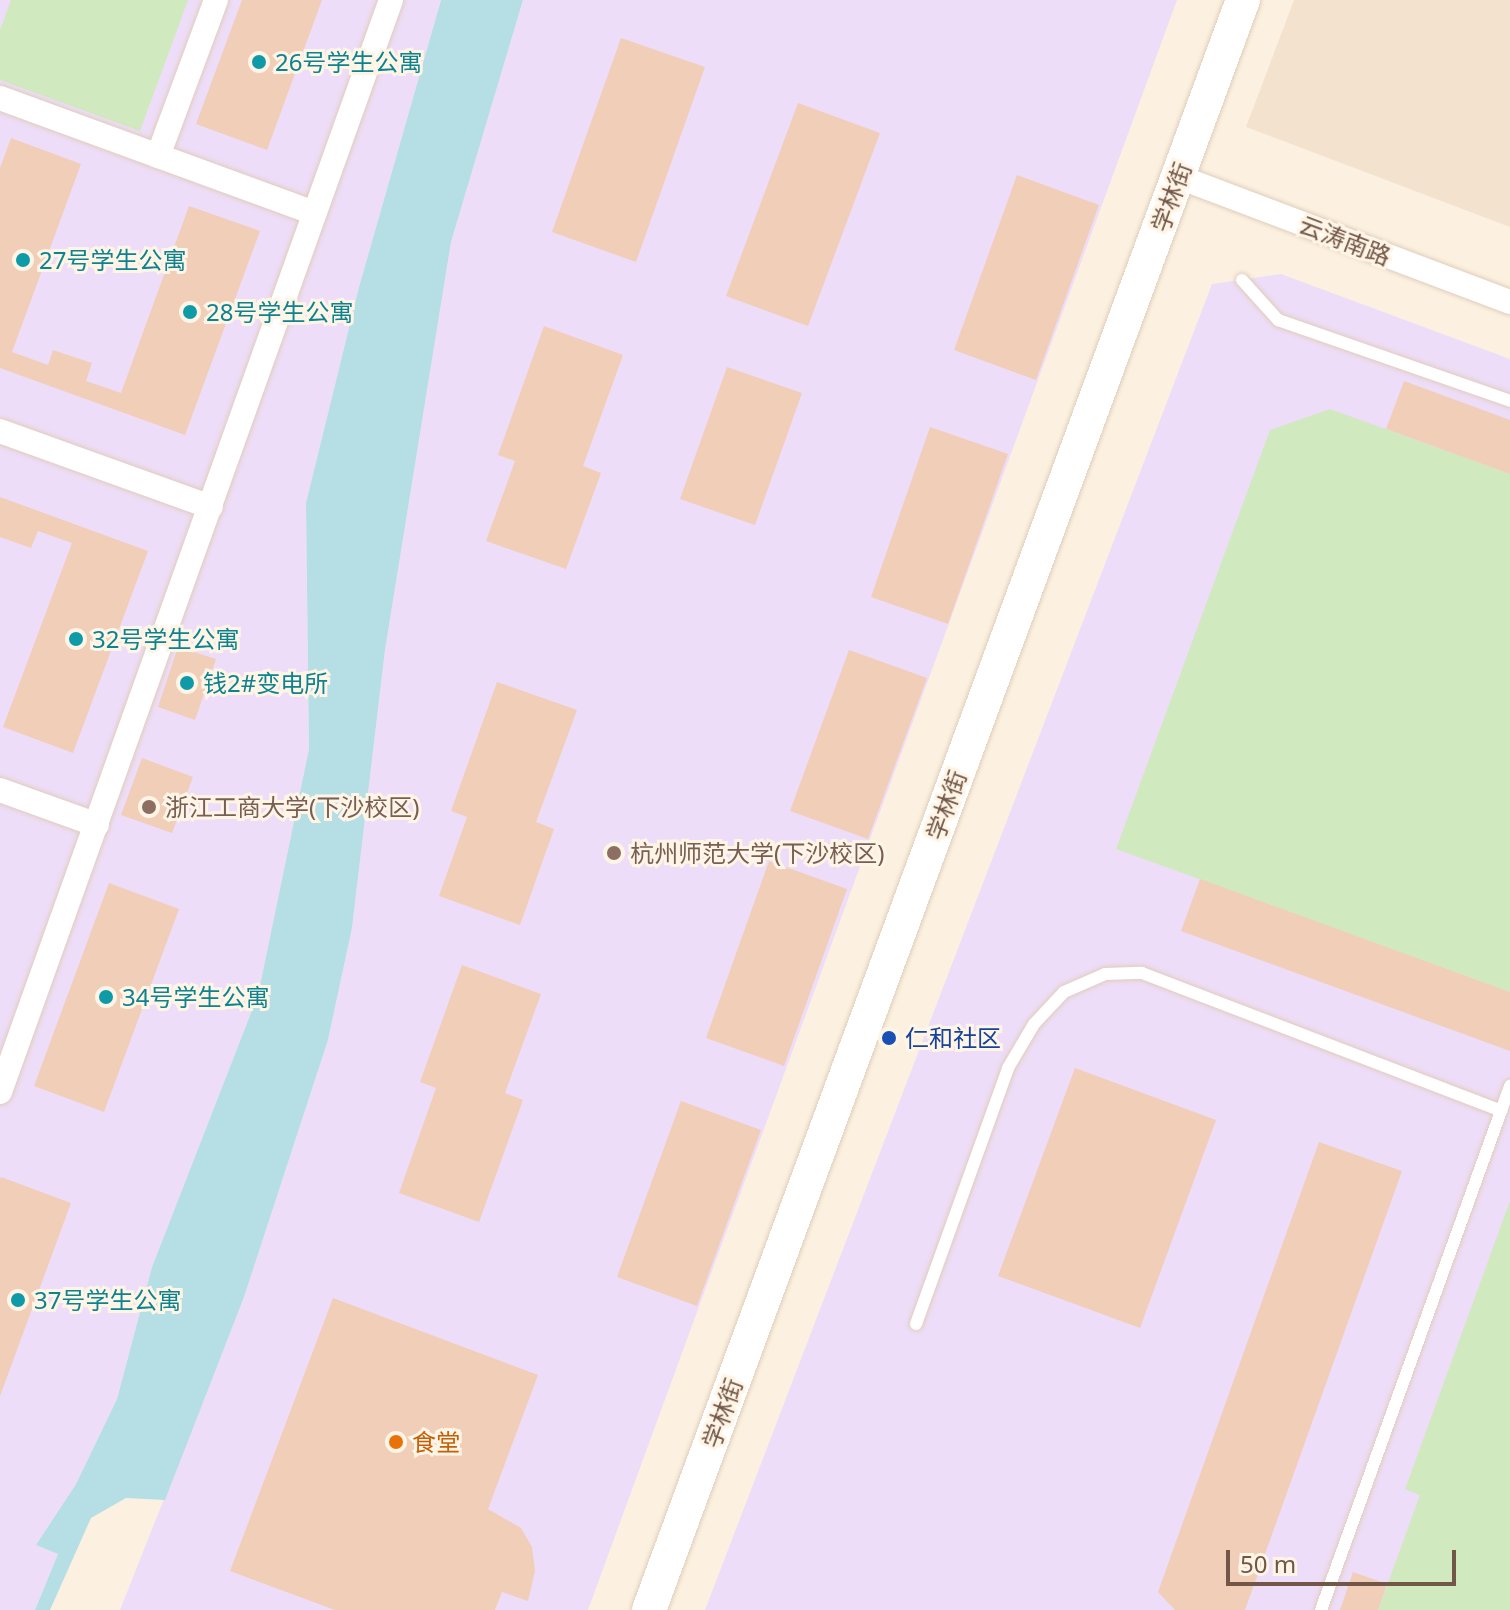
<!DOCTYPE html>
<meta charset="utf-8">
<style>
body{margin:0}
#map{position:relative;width:1510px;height:1610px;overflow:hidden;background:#fcf1e0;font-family:"Noto Sans","Noto Sans SC",sans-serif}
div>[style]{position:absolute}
.residential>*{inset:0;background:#f3e2ce}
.education>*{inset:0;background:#eeddf8}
.green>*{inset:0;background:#d0e9bf}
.water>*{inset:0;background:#b5dee5}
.building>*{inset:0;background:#f1ceb8}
.roads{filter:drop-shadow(0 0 2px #e0cdbc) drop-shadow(0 0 2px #e0cdbc)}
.service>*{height:12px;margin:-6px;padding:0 6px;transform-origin:6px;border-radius:6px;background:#fff}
.minor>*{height:24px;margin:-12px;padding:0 12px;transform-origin:12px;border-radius:12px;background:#fff}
.secondary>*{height:34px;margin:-17px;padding:0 17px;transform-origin:17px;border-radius:17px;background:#fff}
.dots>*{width:22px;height:22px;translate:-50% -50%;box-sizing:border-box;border:4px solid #fff5e6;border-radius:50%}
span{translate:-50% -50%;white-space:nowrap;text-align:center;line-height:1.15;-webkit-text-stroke:6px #fff5e6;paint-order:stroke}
.culture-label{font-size:24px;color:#0d838f}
.left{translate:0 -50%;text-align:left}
.street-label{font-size:24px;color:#725648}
.education-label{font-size:24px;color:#785e54}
.transit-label{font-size:24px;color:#164399}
.food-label{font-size:24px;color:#c56008}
.scale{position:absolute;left:1226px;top:1550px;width:230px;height:36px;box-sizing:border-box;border:4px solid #725648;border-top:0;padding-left:10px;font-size:24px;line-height:28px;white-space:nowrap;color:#725648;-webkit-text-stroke:6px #fff5e6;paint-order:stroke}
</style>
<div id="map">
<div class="residential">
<div style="clip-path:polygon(1294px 0,1510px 0,1510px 227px,1246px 127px)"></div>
</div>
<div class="education">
<div style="clip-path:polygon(0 0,441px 0,359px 287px,306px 503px,309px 749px,258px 995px,152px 1267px,117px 1399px,76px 1484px,36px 1545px,58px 1554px,35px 1610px,0 1610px)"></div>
<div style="clip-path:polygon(523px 0,1177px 0,588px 1610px,120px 1610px,244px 1297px,328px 1040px,352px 928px,385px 650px,451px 242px)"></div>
<div style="clip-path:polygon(1281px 274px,1510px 359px,1510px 1610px,705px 1610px,1212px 284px)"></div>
</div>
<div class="green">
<div style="clip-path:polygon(11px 0,188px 0,140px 131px,0 80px,0 30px)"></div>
<div style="clip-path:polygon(1330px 409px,1510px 474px,1510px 992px,1116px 849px,1270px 430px)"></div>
<div style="clip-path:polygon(1510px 1201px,1510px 1610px,1378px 1610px,1420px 1495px,1405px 1489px)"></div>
</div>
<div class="water">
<div style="clip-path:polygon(441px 0,523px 0,451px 242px,385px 650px,352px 928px,328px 1040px,244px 1297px,165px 1500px,126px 1498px,91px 1518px,50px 1610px,35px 1610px,58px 1554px,36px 1545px,76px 1484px,117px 1399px,152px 1267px,258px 995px,309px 749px,306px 503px,359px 287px)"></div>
</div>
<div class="building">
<div style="clip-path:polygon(242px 0,322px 0,267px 150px,196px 124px)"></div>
<div style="clip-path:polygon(621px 38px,705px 67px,636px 262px,552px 232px)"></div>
<div style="clip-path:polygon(798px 103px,880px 133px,808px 326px,726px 296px)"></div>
<div style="clip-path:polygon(11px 138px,81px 164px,12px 352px,48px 365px,53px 350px,92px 363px,86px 381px,121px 393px,189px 206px,260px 231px,185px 435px,0 368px,0 168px)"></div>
<div style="clip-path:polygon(1017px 175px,1099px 205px,1036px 380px,954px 350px)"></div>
<div style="clip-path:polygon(544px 326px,623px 355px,583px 466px,601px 473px,566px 569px,486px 541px,515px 461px,498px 455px)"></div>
<div style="clip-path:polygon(727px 367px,802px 393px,755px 525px,680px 499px)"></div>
<div style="clip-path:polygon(1404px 381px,1510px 420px,1510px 474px,1386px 429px)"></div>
<div style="clip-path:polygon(930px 427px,1008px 454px,948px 624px,871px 597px)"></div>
<div style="clip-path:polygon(0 497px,148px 551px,73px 753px,3px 727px,72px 543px,38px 531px,31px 548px,0 537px)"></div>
<div style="clip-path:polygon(178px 647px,216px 659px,195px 720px,158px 707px)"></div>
<div style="clip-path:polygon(849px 650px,927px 678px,868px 839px,790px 811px)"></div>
<div style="clip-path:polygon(497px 682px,577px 710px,536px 822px,554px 829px,520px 925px,439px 896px,467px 817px,451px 811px)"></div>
<div style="clip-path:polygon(142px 758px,193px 777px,172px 833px,121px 815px)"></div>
<div style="clip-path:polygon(769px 861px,847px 889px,784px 1066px,706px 1038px)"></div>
<div style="clip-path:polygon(1200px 879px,1510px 992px,1510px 1051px,1181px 931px)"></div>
<div style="clip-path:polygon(109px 883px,179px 909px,104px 1112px,34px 1086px)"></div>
<div style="clip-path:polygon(462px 965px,541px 994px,505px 1093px,523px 1100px,479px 1222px,399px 1193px,436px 1088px,420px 1082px)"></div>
<div style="clip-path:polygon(1075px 1068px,1216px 1120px,1140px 1328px,998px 1276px)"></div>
<div style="clip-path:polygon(681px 1101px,761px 1130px,697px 1306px,617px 1277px)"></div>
<div style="clip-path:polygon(1319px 1142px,1402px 1171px,1245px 1610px,1175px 1610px,1158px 1592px)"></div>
<div style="clip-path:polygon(1px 1177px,71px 1203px,0 1396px,0 1180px)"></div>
<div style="clip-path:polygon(333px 1298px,538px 1375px,488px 1509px,521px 1528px,532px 1547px,535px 1571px,528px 1601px,502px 1592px,495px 1610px,335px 1610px,230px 1571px)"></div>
<div style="clip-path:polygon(1353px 1572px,1387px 1584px,1378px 1610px,1340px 1610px)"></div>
</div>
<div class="roads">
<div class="service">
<div style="left:1242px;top:280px;width:54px;rotate:48deg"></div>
<div style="left:1278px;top:320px;width:246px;rotate:19.2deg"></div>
<div style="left:916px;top:1324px;width:272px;rotate:-70.2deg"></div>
<div style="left:1008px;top:1068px;width:51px;rotate:-59.4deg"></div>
<div style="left:1034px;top:1024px;width:44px;rotate:-46.8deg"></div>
<div style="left:1064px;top:992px;width:45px;rotate:-23.7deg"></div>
<div style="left:1105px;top:974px;width:37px;rotate:-2deg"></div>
<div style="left:1142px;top:973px;width:385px;rotate:21deg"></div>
<div style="left:1501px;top:1111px;width:27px;rotate:-70deg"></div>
<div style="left:1321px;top:1610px;width:530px;rotate:-70.16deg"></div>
</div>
<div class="minor">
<div style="left:0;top:98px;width:335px;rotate:20.1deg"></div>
<div style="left:158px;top:156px;width:166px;rotate:-69.6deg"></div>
<div style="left:1179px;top:177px;width:354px;rotate:20.7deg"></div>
<div style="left:0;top:431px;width:224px;rotate:19.8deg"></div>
<div style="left:0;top:790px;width:103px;rotate:19.8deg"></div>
<div style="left:0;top:1092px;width:1160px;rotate:-70.3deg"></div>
</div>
<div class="secondary">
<div style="left:649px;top:1610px;width:1716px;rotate:-69.75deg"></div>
</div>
</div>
<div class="dots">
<div style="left:259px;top:62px;background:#0f9aa8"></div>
<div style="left:23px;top:260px;background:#0f9aa8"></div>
<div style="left:190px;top:312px;background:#0f9aa8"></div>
<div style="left:76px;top:639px;background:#0f9aa8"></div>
<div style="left:187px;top:683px;background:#0f9aa8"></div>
<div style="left:149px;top:807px;background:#8d6e63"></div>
<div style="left:614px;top:853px;background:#8d6e63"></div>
<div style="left:106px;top:997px;background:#0f9aa8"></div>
<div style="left:889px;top:1038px;background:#1a4fb4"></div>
<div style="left:18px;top:1300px;background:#0f9aa8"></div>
<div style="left:396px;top:1442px;background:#e8710a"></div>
</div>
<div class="culture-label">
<span class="left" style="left:275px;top:62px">26号学生公寓</span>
<span class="left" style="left:39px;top:260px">27号学生公寓</span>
<span class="left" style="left:206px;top:312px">28号学生公寓</span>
<span class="left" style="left:92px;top:639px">32号学生公寓</span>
<span class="left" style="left:203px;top:683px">钱2#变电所</span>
<span class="left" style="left:122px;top:997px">34号学生公寓</span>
<span class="left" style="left:34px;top:1300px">37号学生公寓</span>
</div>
<div class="street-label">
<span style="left:1171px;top:197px;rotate:-70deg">学林街</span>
<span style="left:1345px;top:240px;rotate:21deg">云涛南路</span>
<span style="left:946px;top:805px;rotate:-70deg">学林街</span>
<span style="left:722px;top:1413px;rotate:-70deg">学林街</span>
</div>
<div class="education-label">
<span class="left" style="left:165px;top:807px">浙江工商大学(下沙校区)</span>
<span class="left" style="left:630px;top:853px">杭州师范大学(下沙校区)</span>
</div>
<div class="transit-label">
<span class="left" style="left:905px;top:1038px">仁和社区</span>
</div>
<div class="food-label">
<span class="left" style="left:412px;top:1442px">食堂</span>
</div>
<div class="scale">50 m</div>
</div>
